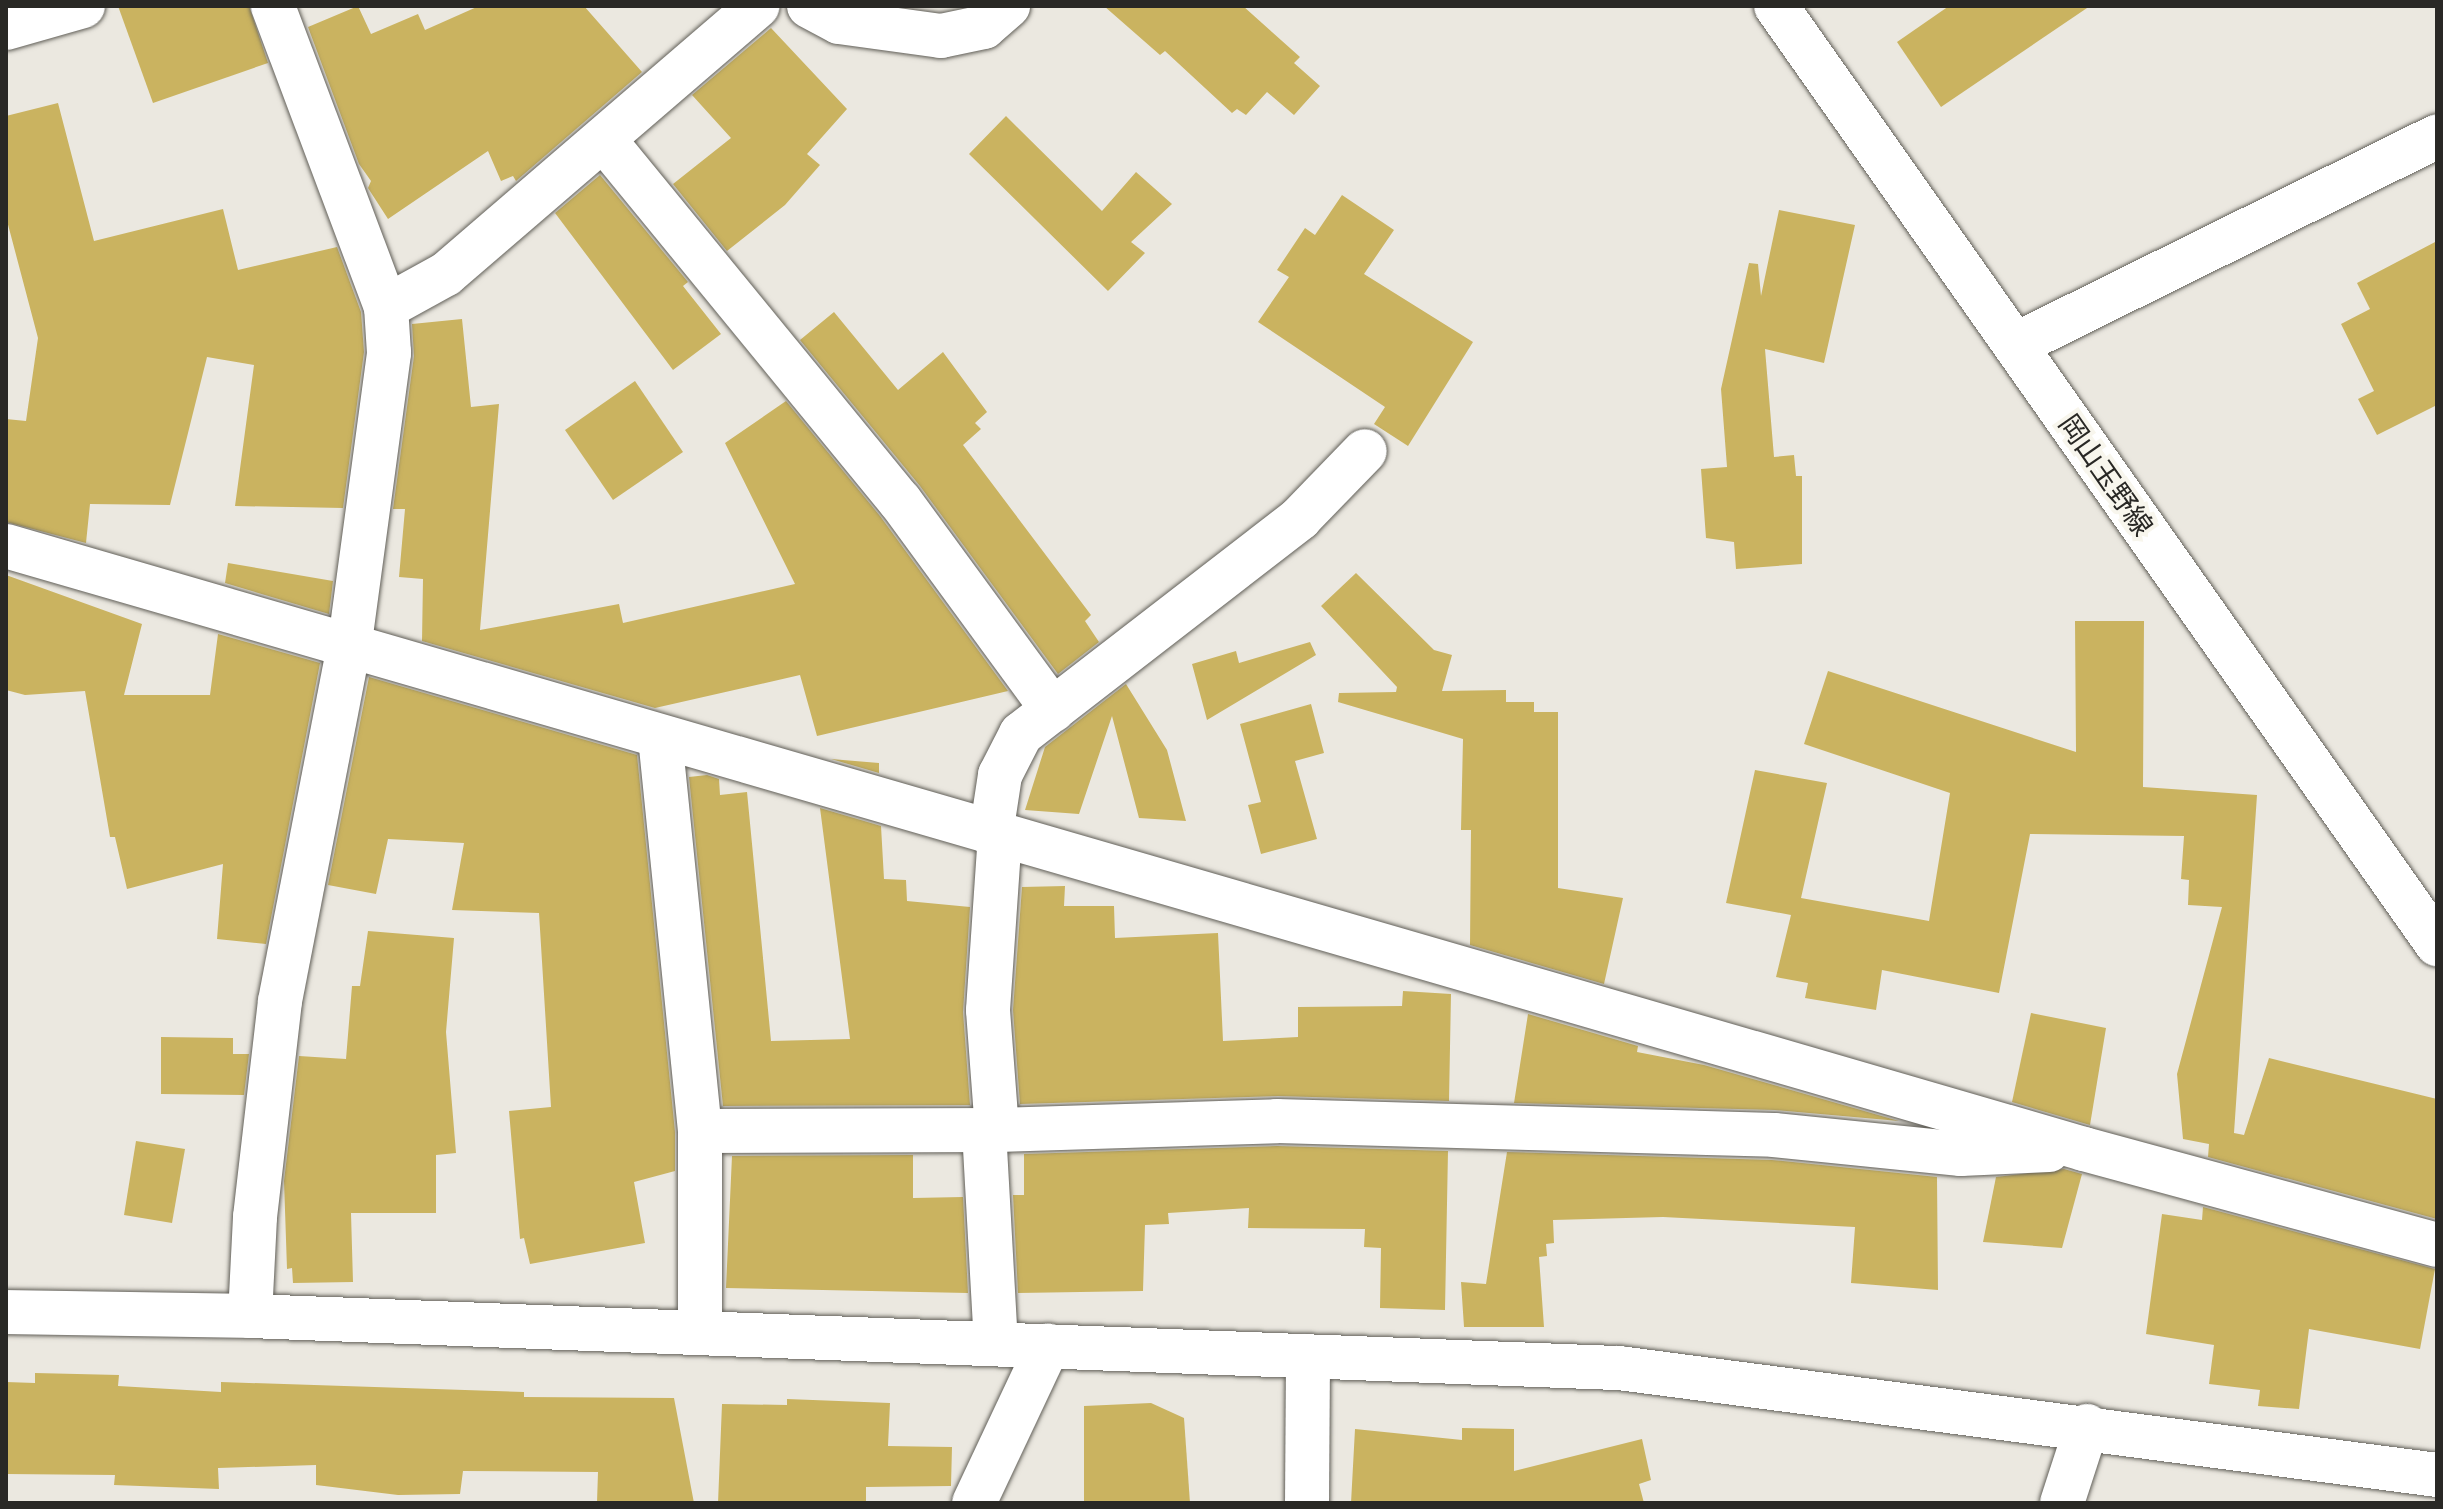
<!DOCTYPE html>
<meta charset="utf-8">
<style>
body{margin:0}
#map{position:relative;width:2443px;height:1509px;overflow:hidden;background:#ebe8e0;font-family:Montserrat,"Noto Sans JP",sans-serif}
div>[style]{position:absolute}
.building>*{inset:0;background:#cab360}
.roads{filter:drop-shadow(0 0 2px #615f58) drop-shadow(0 0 2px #615f58)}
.minor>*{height:44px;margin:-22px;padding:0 22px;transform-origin:22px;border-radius:22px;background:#fff}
.tertiary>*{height:44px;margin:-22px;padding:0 22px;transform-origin:22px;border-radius:22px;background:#fff}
.primary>*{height:44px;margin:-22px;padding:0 22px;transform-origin:22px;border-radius:22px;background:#fff}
span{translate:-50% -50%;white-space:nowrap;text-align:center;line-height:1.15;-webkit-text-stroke:8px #f8f6ed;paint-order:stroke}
.street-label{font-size:28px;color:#292825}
.frame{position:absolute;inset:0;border:8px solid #292825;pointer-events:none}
</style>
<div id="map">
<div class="building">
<div style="clip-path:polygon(118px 6px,249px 6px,268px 63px,153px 103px)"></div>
<div style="clip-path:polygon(358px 6px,371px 34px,418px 14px,425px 30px,479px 6px,584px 6px,642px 72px,516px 181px,513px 176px,501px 181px,488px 151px,388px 219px,368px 188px,371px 181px,359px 164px,308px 27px)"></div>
<div style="clip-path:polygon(1104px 6px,1243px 6px,1300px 57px,1294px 63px,1320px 86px,1294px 115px,1267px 92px,1246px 115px,1237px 109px,1232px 113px,1165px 51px,1160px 55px)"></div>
<div style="clip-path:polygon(1949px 6px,2090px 6px,1941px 107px,1897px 42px)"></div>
<div style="clip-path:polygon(771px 28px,847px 109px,807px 154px,820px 165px,785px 205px,727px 251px,673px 184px,731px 138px,692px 95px)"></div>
<div style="clip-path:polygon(58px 103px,94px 241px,223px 209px,238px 270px,337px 247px,361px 312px,364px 352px,343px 508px,235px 506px,254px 365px,207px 357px,170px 505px,90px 504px,86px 543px,6px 522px,6px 419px,26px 421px,38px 338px,6px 217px,6px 116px)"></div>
<div style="clip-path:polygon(1006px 116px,1102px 211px,1136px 172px,1172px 204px,1131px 242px,1145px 253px,1108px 291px,969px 154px)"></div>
<div style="clip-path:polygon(600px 175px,688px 282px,683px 286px,721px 334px,673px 370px,555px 213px)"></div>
<div style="clip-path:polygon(1342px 195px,1394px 230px,1364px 274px,1473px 342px,1408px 446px,1374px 424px,1385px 407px,1258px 322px,1289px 277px,1277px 270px,1305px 228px,1315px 235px)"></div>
<div style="clip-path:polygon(1779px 210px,1855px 225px,1824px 363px,1765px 349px,1774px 457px,1794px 455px,1796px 476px,1802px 476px,1802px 564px,1736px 569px,1734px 542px,1706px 538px,1701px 469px,1727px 467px,1721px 389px,1749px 263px,1758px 264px,1761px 296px)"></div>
<div style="clip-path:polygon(2437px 241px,2437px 405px,2377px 435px,2358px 399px,2374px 391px,2341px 324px,2370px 309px,2357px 283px)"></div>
<div style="clip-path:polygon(834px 312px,898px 390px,943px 352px,987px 412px,975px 423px,981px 429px,963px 445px,1091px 615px,1085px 621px,1099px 642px,1058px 674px,920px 486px,800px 340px)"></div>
<div style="clip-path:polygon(462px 319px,471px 407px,499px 404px,480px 630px,619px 604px,623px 623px,795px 584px,725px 443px,786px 401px,880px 516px,1008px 691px,817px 736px,800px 675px,655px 708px,422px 641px,423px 579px,399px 577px,405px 509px,393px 509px,414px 356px,412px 324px)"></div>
<div style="clip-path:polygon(635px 381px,683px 452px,613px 500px,565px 430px)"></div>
<div style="clip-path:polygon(228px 563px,333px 581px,329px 614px,225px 583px)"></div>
<div style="clip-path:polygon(1356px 573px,1434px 650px,1452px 655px,1442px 691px,1506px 690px,1506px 702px,1534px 702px,1534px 712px,1558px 712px,1558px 888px,1623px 898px,1604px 984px,1470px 945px,1471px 830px,1461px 830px,1463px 739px,1338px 702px,1339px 693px,1396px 692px,1397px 687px,1321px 606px)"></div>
<div style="clip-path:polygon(6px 575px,142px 624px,124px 695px,210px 695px,218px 634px,320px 663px,266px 944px,217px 939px,223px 864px,127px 889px,115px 837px,110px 837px,85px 691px,25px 695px,6px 690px)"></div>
<div style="clip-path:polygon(2075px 621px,2144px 621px,2143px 787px,2257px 795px,2234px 1133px,2244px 1135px,2269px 1058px,2437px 1099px,2437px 1219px,2208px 1157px,2209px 1144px,2183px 1139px,2177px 1074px,2222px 907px,2188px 905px,2189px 880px,2181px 879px,2184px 836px,2030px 834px,1999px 993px,1882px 970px,1876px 1010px,1805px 998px,1808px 983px,1776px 977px,1791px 915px,1726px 903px,1755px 770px,1827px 783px,1801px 898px,1929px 921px,1950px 793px,1804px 744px,1828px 671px,2076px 752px)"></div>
<div style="clip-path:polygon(1310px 642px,1316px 655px,1207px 720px,1192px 664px,1236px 651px,1239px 663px)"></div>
<div style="clip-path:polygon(369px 677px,637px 755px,675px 1132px,675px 1171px,634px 1182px,645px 1243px,530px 1264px,524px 1238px,520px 1239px,509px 1111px,551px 1107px,539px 913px,452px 910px,464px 843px,388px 839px,376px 894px,328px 885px)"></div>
<div style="clip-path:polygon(1126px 684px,1167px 750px,1186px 821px,1139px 818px,1112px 716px,1079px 814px,1025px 810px,1045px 747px)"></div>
<div style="clip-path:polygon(1311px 704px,1324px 753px,1295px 761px,1317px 839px,1261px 854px,1248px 805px,1261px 802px,1240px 724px)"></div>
<div style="clip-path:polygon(831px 759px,879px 763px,879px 773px)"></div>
<div style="clip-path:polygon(707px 775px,719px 779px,720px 795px,747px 792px,771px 1041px,850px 1039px,820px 808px,881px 826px,884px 879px,906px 880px,907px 901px,970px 907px,963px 1012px,970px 1105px,723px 1106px,689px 777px)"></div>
<div style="clip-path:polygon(1065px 886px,1064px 906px,1114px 906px,1115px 938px,1218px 933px,1223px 1041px,1298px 1037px,1298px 1007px,1402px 1006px,1403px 991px,1451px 994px,1449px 1101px,1278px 1096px,1020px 1104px,1013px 1010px,1022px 887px)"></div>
<div style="clip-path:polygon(368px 931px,454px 938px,446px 1032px,456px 1153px,436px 1155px,436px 1213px,351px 1213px,353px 1282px,293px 1283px,292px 1268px,287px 1269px,284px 1181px,299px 1056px,346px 1059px,352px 986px,360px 986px)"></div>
<div style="clip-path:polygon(2031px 1013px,2106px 1028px,2090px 1125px,2012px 1102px)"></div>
<div style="clip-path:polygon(1528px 1014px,1638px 1046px,1637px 1052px,1704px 1065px,1899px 1121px,1775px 1110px,1514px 1103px)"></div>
<div style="clip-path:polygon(161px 1037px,233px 1038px,233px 1054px,249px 1054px,244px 1095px,161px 1094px)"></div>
<div style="clip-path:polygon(136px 1141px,185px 1149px,172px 1223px,124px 1215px)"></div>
<div style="clip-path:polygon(1277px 1146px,1448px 1151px,1445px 1310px,1380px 1308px,1381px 1248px,1364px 1247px,1365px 1229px,1248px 1228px,1249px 1208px,1168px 1213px,1169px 1224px,1145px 1225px,1143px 1291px,1018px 1293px,1013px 1195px,1024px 1195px,1024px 1154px)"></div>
<div style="clip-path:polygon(1507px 1152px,1772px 1160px,1937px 1177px,1938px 1290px,1851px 1283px,1855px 1227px,1663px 1217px,1553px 1220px,1554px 1243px,1546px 1244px,1547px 1256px,1539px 1257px,1544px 1327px,1464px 1327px,1461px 1282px,1486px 1284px)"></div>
<div style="clip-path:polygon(913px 1155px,913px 1198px,963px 1197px,968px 1293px,726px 1288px,732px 1156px,725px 1156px)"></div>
<div style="clip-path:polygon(2064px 1169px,2082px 1174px,2062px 1248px,1983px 1242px,1996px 1177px)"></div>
<div style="clip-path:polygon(2203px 1207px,2435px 1269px,2420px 1349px,2309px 1329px,2299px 1409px,2258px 1406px,2260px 1390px,2209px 1384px,2214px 1345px,2146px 1334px,2162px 1214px,2202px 1220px)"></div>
<div style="clip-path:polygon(35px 1373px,119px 1375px,118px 1386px,221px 1392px,221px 1382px,524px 1392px,524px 1397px,674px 1398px,694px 1503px,597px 1502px,598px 1472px,463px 1471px,460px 1494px,398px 1495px,316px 1485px,316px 1465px,218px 1468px,219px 1489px,114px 1485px,115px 1475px,6px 1474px,6px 1382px,35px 1383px)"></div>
<div style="clip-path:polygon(787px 1399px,890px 1403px,888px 1446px,952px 1447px,951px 1486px,866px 1487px,866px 1503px,718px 1503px,722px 1404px,787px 1405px)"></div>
<div style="clip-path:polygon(1151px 1403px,1184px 1418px,1190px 1503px,1084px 1503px,1084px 1406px)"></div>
<div style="clip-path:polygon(1462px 1428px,1514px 1429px,1514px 1471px,1642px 1439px,1651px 1480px,1639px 1484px,1644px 1503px,1351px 1503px,1355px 1429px,1462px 1440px)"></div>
</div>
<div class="roads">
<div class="minor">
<div style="left:809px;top:6px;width:34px;rotate:28deg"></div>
<div style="left:839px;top:22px;width:103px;rotate:7.8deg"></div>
<div style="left:941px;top:36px;width:44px;rotate:-11.8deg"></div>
<div style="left:984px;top:27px;width:32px;rotate:-41deg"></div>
<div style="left:6px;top:28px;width:80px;rotate:-15.9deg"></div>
<div style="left:605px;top:141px;width:465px;rotate:50.7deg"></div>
<div style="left:900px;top:501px;width:259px;rotate:53.8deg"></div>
<div style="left:386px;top:307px;width:68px;rotate:-28.8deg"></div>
<div style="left:446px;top:274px;width:411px;rotate:-40.7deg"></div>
<div style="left:2015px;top:345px;width:471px;rotate:-26.3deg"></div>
<div style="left:6px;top:546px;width:2164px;rotate:16.18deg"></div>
<div style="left:2084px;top:1149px;width:366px;rotate:15.2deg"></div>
<div style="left:660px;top:737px;width:396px;rotate:84.2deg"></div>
<div style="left:700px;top:1131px;width:202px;rotate:90deg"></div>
<div style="left:991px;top:834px;width:60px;rotate:-81.3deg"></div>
<div style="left:1000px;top:775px;width:46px;rotate:-62.9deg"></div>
<div style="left:1021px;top:734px;width:353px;rotate:-37.7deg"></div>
<div style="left:1300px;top:518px;width:93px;rotate:-45.9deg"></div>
<div style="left:984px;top:1130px;width:214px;rotate:86.8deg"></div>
<div style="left:997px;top:1130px;width:120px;rotate:-94.3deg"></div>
<div style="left:988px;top:1010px;width:174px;rotate:-86.1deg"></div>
<div style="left:700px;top:1131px;width:297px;rotate:-0.2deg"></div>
<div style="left:997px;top:1130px;width:280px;rotate:-1.8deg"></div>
<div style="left:1277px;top:1121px;width:497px;rotate:1.6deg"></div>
<div style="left:1774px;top:1135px;width:188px;rotate:5.8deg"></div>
<div style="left:1961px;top:1154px;width:88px;rotate:-2.6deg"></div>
<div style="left:250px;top:1316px;width:99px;rotate:-87.1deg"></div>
<div style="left:255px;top:1217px;width:217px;rotate:-83.4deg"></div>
<div style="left:280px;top:1001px;width:366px;rotate:-79deg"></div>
<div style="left:350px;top:642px;width:292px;rotate:-82.3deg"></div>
<div style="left:389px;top:353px;width:46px;rotate:-93.7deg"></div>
<div style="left:386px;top:307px;width:322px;rotate:-110.6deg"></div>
<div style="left:974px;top:1503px;width:174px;rotate:-64.8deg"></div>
<div style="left:1307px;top:1503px;width:147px;rotate:-89.6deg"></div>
<div style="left:2062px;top:1503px;width:81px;rotate:-72deg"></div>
</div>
<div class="tertiary">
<div style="left:6px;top:1312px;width:244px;rotate:0.9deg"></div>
<div style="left:250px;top:1316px;width:1370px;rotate:2.18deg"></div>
<div style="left:1619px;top:1368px;width:825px;rotate:7.45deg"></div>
</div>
<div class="primary">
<div style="left:1776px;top:6px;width:1148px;rotate:54.83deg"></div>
</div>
</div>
<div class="street-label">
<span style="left:2106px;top:475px;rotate:55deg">岡山玉野線</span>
</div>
<div class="frame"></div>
</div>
